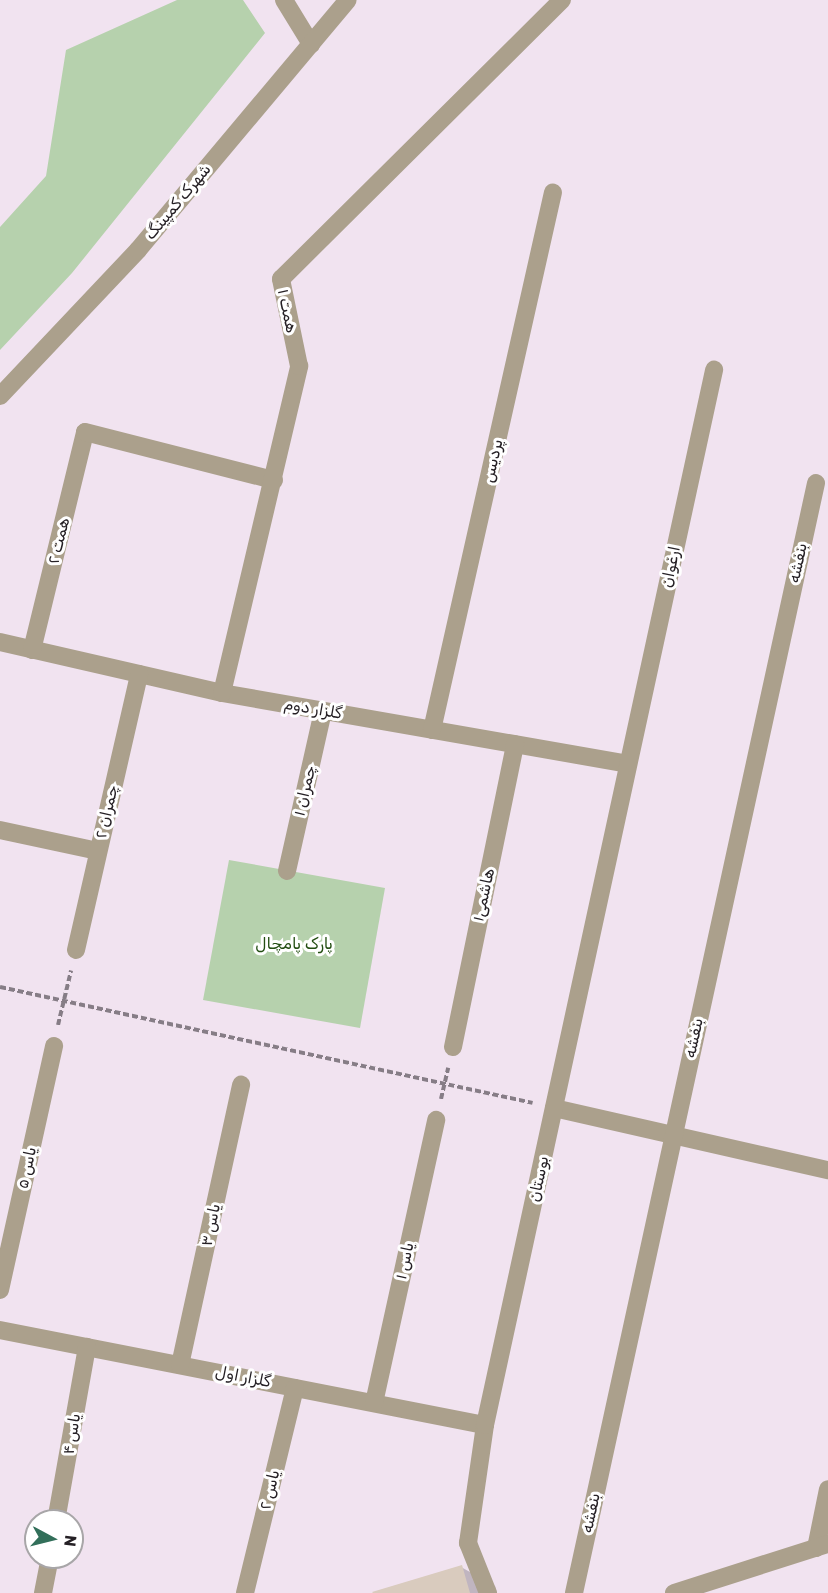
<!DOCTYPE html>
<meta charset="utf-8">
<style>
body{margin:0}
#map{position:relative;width:828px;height:1593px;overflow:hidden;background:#f1e3f0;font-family:Rubik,Cairo,sans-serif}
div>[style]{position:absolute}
.green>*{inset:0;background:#b6d1ad}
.shadow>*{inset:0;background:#0003}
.building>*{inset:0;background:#d9cbbe}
.path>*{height:4px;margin-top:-2px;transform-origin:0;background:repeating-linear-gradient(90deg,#867d86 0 6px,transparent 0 9px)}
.minor>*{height:18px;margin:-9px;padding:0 9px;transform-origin:9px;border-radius:9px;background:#aba08c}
span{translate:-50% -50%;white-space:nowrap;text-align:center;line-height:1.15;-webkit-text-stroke:6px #fff;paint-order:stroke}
.street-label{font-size:16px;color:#252025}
.park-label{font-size:16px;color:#234e12}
.north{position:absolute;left:24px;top:1509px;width:60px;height:60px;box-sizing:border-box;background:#fff;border:2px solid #a8a6a8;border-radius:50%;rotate:97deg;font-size:16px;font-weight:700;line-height:24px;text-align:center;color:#252025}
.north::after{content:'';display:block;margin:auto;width:21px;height:27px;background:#326f5a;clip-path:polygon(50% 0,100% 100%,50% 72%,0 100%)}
</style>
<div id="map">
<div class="green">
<div style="clip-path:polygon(177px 0,243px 0,265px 33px,72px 273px,0 350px,0 227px,46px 176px,66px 50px)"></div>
<div style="clip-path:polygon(229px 860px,385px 888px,360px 1028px,203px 1000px)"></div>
</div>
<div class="shadow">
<div style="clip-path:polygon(461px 1567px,495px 1586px,497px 1593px,376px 1593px)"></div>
</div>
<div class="building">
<div style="clip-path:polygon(462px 1565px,470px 1593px,373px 1593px,372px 1592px)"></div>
</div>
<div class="path">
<div style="left:0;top:987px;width:545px;rotate:12.28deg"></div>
<div style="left:58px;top:1025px;width:56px;rotate:-76.5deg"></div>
<div style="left:441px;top:1099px;width:32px;rotate:-77deg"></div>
</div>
<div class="minor">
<div style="left:284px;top:0;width:52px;rotate:58.5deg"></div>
<div style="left:0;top:396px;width:201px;rotate:-46.6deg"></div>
<div style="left:138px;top:250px;width:326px;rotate:-50deg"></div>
<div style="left:0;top:642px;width:228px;rotate:12.9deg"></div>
<div style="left:222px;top:693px;width:412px;rotate:9.9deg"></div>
<div style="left:32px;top:650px;width:224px;rotate:-76.3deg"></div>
<div style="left:85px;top:432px;width:195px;rotate:14.3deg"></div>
<div style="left:222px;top:693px;width:336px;rotate:-76.7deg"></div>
<div style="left:299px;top:366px;width:89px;rotate:-101.7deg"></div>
<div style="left:281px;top:279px;width:396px;rotate:-44.8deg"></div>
<div style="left:432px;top:730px;width:551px;rotate:-77.32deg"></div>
<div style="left:0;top:830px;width:100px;rotate:12.1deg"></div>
<div style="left:287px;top:871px;width:164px;rotate:-77.3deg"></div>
<div style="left:76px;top:950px;width:283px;rotate:-77.1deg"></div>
<div style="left:453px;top:1047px;width:309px;rotate:-78.4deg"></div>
<div style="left:554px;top:1108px;width:281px;rotate:12.8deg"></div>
<div style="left:0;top:1290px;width:250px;rotate:-77.5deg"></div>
<div style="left:0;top:1330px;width:494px;rotate:11.1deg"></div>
<div style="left:180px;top:1365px;width:287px;rotate:-77.7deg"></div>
<div style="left:374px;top:1403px;width:290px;rotate:-77.6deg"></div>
<div style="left:56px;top:1521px;width:177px;rotate:-79.9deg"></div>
<div style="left:816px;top:1548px;width:60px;rotate:-78.5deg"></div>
<div style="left:43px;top:1593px;width:37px;rotate:-79deg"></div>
<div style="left:245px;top:1593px;width:211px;rotate:-76.3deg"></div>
<div style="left:488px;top:1593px;width:54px;rotate:-111.8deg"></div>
<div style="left:468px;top:1543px;width:119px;rotate:-81.8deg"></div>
<div style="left:485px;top:1425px;width:1080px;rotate:-77.75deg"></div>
<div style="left:574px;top:1593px;width:1136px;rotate:-77.7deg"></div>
<div style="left:674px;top:1593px;width:162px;rotate:-17.7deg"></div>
</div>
<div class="street-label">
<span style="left:178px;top:202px;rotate:-50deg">شهرک کمپینگ</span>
<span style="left:287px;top:311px;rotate:78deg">همت ۱</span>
<span style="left:493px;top:461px;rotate:-77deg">پردیس</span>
<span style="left:59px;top:541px;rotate:-76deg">همت ۲</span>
<span style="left:798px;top:563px;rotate:-78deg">بنفشه</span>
<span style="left:671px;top:567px;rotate:-78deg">ارغوان</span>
<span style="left:313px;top:709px;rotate:10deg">گلزار دوم</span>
<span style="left:305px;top:791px;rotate:-77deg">چمران ۱</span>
<span style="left:107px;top:812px;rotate:-77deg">چمران ۲</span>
<span style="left:484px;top:895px;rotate:-78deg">هاشمی۱</span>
<span style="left:694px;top:1038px;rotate:-78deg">بنفشه</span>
<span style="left:27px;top:1168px;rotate:-78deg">یاس ۵</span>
<span style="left:539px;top:1179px;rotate:-78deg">بوستان</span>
<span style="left:211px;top:1225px;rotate:-78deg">یاس ۳</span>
<span style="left:405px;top:1261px;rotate:-78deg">یاس ۱</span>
<span style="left:243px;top:1377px;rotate:11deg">گلزار اول</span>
<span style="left:72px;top:1434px;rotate:-80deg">یاس ۴</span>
<span style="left:270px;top:1490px;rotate:-76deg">یاس ۲</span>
<span style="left:591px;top:1513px;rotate:-78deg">بنفشه</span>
</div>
<div class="park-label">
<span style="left:294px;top:944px">پارک پامچال</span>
</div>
<div class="north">N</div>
</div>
